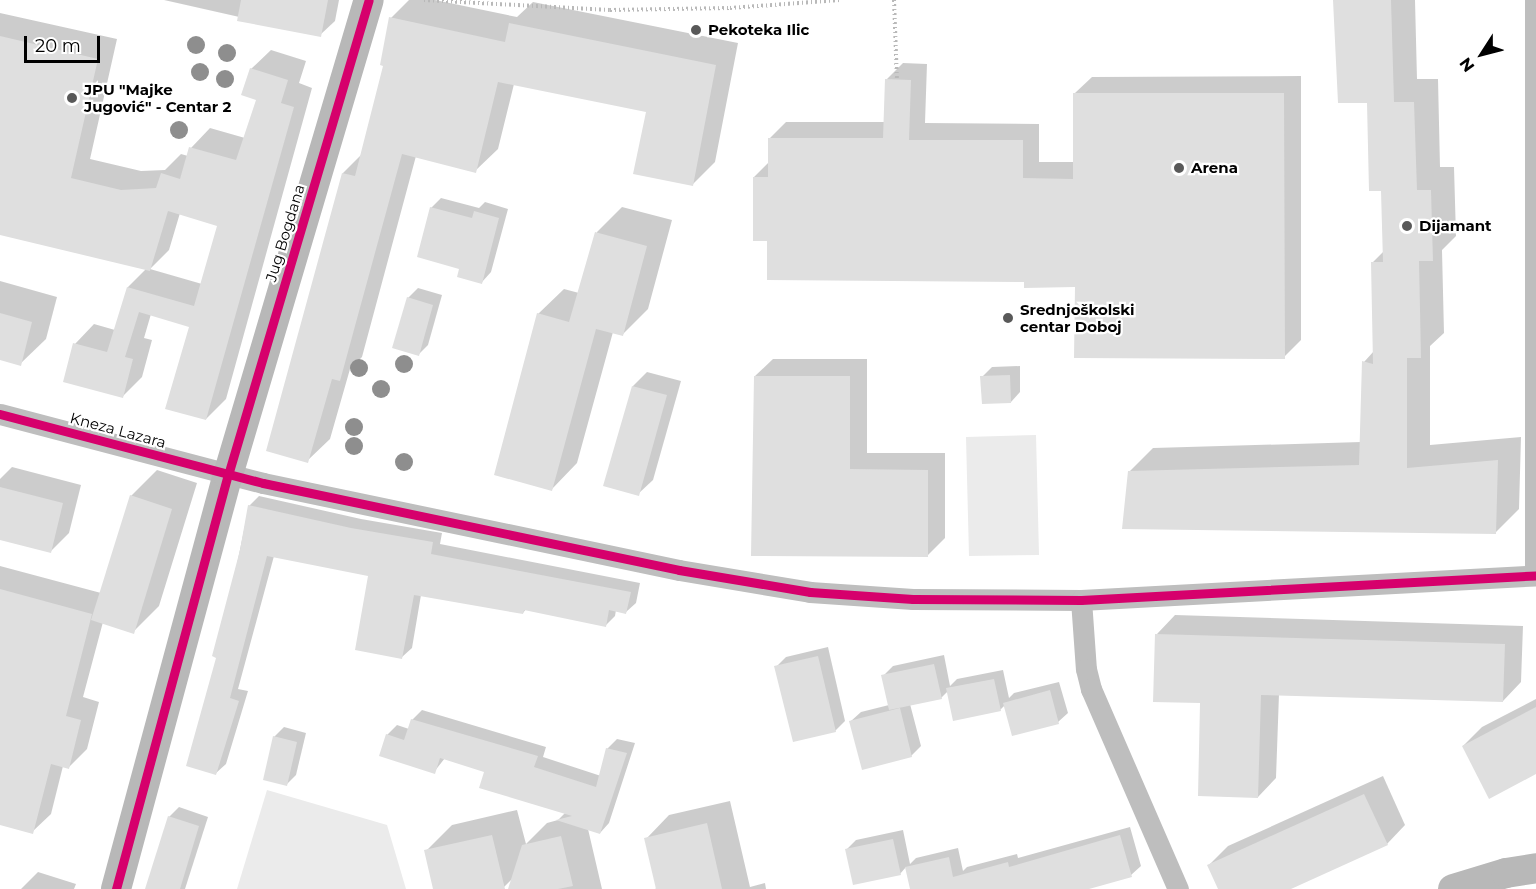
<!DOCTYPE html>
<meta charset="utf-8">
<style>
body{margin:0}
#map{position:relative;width:1536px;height:889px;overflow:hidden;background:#fff;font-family:Montserrat,sans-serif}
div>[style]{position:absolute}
.green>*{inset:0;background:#ebebeb}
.shadow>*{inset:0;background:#0003}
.building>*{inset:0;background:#dfdfdf}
.path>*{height:4px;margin-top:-2px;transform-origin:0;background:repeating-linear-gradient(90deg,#b9b9b9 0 1.5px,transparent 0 4.5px)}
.street>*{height:21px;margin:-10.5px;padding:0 10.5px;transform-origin:10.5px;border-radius:10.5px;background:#bebebe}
.secondary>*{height:30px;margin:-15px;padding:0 15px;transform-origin:15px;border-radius:15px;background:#b8b8b8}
.cycleway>*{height:9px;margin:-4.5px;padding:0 4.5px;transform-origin:4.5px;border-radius:4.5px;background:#d6006c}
.trees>*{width:18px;height:18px;margin:-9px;border-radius:50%;background:#8e8e8e}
.dots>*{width:16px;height:16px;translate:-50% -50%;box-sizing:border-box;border:3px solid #fff;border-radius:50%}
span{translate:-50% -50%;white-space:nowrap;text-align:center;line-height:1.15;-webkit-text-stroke:4.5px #fff;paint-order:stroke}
.poi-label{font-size:15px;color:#000;font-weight:700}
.left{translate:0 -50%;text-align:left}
.street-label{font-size:15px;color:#000}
.north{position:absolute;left:1452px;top:24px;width:60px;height:60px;-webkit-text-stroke:4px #fff;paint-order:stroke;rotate:234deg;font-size:16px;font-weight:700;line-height:24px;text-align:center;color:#000}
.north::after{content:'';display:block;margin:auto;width:21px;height:27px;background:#000;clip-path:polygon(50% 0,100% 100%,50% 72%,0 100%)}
.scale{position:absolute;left:24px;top:36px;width:76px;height:27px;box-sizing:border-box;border:3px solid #000;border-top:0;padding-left:8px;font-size:18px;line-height:21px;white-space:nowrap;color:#000;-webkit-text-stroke:4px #fff;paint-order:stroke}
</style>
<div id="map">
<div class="green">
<div style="clip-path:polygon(1036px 435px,1039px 555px,969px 556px,966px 437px)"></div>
<div style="clip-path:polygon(267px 790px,387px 825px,406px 889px,237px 889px)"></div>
</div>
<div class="shadow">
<div style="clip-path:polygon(164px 0,339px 0,335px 21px,320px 35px)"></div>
<div style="clip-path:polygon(409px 0,435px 0,517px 17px,533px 2px,738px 43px,715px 162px,692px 185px,647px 111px,514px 84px,498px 149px,475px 171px,416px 156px,362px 357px,350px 369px,330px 439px,307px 461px,343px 173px,362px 154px,385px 65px,391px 18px)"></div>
<div style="clip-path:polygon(1335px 0,1415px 0,1417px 79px,1438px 79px,1440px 167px,1454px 167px,1456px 236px,1442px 250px,1444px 333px,1430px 346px,1430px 445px,1521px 437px,1519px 509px,1495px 533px,1129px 472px,1153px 448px,1361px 442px,1364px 362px,1374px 351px,1372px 263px,1384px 251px,1383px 190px,1368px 101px)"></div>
<div style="clip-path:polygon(evenodd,0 13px,117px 39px,90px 159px,141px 171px,165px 170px,181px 154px,188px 156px,191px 148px,210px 128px,245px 138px,257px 99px,251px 69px,271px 50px,306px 61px,299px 83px,312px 88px,226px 399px,206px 419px,190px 326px,151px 314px,144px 338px,152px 340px,142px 377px,123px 396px,75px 344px,94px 324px,115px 330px,128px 287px,147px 268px,0 234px,0 13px,180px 213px,219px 225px,202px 284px,150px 269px,169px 250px,180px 213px)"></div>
<div style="clip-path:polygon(903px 63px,927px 64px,925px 123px,1039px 124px,1039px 162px,1075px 162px,1075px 93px,1092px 77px,1301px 76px,1301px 340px,1284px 357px,1076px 285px,1025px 281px,769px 239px,754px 177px,769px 162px,769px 139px,786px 122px,885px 122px,886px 80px)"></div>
<div style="clip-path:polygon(441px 198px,479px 208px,485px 202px,508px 209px,491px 272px,482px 282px,461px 268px,431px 208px)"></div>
<div style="clip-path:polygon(622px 207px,672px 220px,648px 309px,623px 334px,613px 332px,577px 463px,552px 489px,538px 314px,564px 289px,579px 293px,597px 232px)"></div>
<div style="clip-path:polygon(0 281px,57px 297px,46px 339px,20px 364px,0 359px)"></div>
<div style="clip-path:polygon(418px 288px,442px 295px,428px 345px,418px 355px,408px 298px)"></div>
<div style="clip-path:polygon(773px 359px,867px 359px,867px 453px,945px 453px,945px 538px,927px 556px,752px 554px,755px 376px)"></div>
<div style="clip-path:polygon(1020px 366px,1020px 392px,1011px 402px,982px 377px,992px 367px)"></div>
<div style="clip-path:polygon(647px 372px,681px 381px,653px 480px,638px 494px,633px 386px)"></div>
<div style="clip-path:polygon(12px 467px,81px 485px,69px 533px,50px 552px,0 538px,0 479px)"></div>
<div style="clip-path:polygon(157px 470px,197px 483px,159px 606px,133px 632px,103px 622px,83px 697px,99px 702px,87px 749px,68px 768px,63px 766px,51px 814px,32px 832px,0 824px,0 566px,101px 593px,131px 496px)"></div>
<div style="clip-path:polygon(259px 496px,361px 519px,442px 533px,440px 544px,640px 583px,636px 603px,626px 612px,616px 610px,615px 616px,605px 626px,526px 609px,523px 613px,421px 595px,412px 648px,402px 657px,370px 575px,274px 556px,238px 689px,248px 691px,226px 764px,216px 773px,218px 656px,249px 506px)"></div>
<div style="clip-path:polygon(1175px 615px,1523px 626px,1521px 682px,1503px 701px,1279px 694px,1276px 778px,1258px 797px,1202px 701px,1157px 634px)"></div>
<div style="clip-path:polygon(828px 647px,845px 721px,835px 731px,776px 667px,786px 657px)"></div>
<div style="clip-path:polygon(944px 655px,950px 686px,957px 679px,1003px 670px,1009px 698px,1014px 693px,1059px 682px,1068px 713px,1058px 722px,1005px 705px,1000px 710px,948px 691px,941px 698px,910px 704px,921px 746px,911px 756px,851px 721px,861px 712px,889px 705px,883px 676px,893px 666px)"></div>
<div style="clip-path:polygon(1536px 699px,1536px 773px,1463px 746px,1482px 727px)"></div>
<div style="clip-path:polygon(422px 710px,546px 747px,543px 757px,601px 776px,607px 749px,617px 739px,635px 743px,609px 823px,600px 833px,588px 829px,602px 889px,509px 889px,513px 878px,504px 887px,495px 889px,434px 889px,426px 851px,452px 825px,517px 810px,526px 844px,547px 823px,558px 820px,565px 813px,486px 771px,445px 758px,434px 772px,387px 735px,397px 725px,409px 729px,412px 720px)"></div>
<div style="clip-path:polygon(284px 727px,306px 733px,296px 775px,286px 785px,274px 737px)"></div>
<div style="clip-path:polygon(1383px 776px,1405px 825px,1387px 844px,1287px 889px,1220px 889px,1209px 865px,1228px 846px)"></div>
<div style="clip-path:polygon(730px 801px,750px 887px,765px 883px,766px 889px,655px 889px,657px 888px,646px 839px,669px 815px)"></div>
<div style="clip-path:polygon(179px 807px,208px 817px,185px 889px,146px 889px,169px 817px)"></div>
<div style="clip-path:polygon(1130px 827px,1141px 866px,1131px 875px,1084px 889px,911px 889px,906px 867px,900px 874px,846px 850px,856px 840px,903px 830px,910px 864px,916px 858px,958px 848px,963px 871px,967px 867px,1017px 854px,1018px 858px)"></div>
<div style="clip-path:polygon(38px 872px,76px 884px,74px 889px,21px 889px)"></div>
</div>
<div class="building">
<div style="clip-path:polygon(241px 0,328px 0,321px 37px,237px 21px)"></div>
<div style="clip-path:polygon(1333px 0,1391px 0,1394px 102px,1414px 102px,1417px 190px,1431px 190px,1433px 261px,1419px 261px,1421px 358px,1407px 358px,1407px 468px,1498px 460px,1496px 534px,1122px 529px,1128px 471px,1359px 465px,1362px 361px,1373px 364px,1371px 262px,1383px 262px,1381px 191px,1369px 191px,1367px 103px,1338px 103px)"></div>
<div style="clip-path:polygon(389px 17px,505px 42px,509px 23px,716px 65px,693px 186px,633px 174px,646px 112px,498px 82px,476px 173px,402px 154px,340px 381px,332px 379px,308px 463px,266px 451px,342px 173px,355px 176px,383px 66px,380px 65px)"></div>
<div style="clip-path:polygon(0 36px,98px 59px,71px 178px,121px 190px,156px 188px,161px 173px,180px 179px,189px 147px,236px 160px,256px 100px,241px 95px,250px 68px,288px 80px,281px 103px,294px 107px,206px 420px,165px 409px,189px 327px,139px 312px,125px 357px,133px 359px,123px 398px,63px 382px,73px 343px,107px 352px,127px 287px,194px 306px,217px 226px,168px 211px,150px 271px,0 235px)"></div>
<div style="clip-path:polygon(885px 79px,911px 80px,909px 140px,1023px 140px,1023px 178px,1073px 179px,1073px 93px,1284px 93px,1285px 359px,1074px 358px,1075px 287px,1024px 288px,1024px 282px,767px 280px,767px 241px,753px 241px,753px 177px,768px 177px,768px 138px,883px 138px)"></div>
<div style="clip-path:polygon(430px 207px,472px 218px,474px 211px,499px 218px,482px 284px,457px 277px,459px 269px,417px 257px)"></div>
<div style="clip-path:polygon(595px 232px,647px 246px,623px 336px,596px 329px,552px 491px,494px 475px,537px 313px,569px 322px)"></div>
<div style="clip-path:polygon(407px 297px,433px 305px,419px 356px,392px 348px)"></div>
<div style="clip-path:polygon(0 313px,32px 322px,21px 366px,0 360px)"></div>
<div style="clip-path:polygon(1010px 375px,1011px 403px,982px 404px,980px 376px)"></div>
<div style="clip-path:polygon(754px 376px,850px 376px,850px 469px,928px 470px,928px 557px,751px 556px)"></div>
<div style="clip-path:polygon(632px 386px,667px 395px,639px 496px,603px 486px)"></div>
<div style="clip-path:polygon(0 487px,63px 503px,51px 553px,0 540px)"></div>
<div style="clip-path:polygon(130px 495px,172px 509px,134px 634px,91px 620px)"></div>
<div style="clip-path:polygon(248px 505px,351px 528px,433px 542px,431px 554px,631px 592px,626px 614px,609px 610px,606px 627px,524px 610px,523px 614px,414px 595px,402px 659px,355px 650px,368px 576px,267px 556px,230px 698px,239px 701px,216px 775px,186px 766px,216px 658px,212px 656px,240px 550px)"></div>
<div style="clip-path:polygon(0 589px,92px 614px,66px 716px,81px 720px,69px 769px,51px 764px,33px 834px,0 825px)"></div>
<div style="clip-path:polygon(1155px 634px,1505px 644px,1503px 702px,1261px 695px,1258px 798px,1198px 796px,1200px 703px,1153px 702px)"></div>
<div style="clip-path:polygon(818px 656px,836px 732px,793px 742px,774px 666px)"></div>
<div style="clip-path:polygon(934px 664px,942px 699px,889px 710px,881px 675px)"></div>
<div style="clip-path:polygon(994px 679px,1001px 711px,953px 721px,946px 688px)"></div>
<div style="clip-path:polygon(1050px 690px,1059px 724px,1012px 736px,1003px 703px)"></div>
<div style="clip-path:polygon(1536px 707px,1536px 774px,1489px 799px,1462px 746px)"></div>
<div style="clip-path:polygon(900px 708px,912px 757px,862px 770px,849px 721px)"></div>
<div style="clip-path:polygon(411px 719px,538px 756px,534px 767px,596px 787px,606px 748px,627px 753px,600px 834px,556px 820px,572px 816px,479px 788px,484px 772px,440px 758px,435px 774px,379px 756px,386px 734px,404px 740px)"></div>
<div style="clip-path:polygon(273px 736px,297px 742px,287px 786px,263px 780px)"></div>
<div style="clip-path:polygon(1364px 794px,1388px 845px,1291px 889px,1218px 889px,1207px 865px)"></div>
<div style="clip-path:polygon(168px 816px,199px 826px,180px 889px,145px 889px)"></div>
<div style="clip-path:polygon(707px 823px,722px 889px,656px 889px,644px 838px)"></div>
<div style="clip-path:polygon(492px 835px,505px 889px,433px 889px,424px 850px)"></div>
<div style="clip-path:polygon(1120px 835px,1132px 877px,1089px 889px,910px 889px,905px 867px,949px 857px,953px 877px,1008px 862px,1009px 867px)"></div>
<div style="clip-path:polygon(561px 836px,573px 886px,558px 889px,508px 889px,522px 845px)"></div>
<div style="clip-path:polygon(893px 839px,901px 875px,853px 885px,845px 849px)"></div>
</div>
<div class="path">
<div style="left:424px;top:0;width:186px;rotate:3.1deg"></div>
<div style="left:610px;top:10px;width:120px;rotate:-1deg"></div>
<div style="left:730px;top:8px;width:110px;rotate:-4.2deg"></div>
<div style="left:894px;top:0;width:80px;rotate:87.9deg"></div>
</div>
<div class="street">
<div style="left:0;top:414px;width:272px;rotate:14.7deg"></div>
<div style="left:263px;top:483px;width:425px;rotate:11.8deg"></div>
<div style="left:679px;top:570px;width:133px;rotate:9.5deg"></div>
<div style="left:810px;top:592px;width:103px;rotate:3.9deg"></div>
<div style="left:913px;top:599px;width:168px;rotate:0.3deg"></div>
<div style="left:1081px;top:600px;width:456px;rotate:-3.1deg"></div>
<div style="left:1535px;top:575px;width:575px;rotate:-90deg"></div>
<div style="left:1081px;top:600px;width:69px;rotate:85.9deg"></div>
<div style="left:1086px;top:669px;width:21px;rotate:76deg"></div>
<div style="left:1091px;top:689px;width:218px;rotate:66.5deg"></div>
</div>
<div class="secondary">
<div style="left:116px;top:889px;width:429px;rotate:-74.9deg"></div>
<div style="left:228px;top:475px;width:495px;rotate:-73.5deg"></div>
<div style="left:1453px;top:889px;width:55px;rotate:-16.8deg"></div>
<div style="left:1506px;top:873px;width:30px;rotate:-9deg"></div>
</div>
<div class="cycleway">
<div style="left:0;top:414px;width:272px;rotate:14.7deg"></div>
<div style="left:263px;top:483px;width:425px;rotate:11.8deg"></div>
<div style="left:679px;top:570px;width:133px;rotate:9.5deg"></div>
<div style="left:810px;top:592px;width:103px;rotate:3.9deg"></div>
<div style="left:913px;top:599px;width:168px;rotate:0.3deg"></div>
<div style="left:1081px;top:600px;width:456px;rotate:-3.1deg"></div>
<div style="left:116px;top:889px;width:429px;rotate:-74.9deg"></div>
<div style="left:228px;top:475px;width:495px;rotate:-73.5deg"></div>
</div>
<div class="trees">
<div style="left:196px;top:45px"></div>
<div style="left:227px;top:53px"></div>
<div style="left:200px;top:72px"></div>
<div style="left:225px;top:79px"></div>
<div style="left:179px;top:130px"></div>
<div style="left:404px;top:364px"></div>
<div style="left:359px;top:368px"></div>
<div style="left:381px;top:389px"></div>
<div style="left:354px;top:427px"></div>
<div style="left:354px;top:446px"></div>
<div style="left:404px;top:462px"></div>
</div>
<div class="dots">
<div style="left:696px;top:30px;background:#595959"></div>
<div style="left:72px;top:98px;background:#595959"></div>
<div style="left:1179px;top:168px;background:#595959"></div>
<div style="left:1407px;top:226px;background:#595959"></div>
<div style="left:1008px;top:318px;background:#595959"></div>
</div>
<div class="poi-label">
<span class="left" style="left:708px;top:30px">Pekoteka Ilic</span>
<span class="left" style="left:84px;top:98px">JPU "Majke<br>Jugović" - Centar 2</span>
<span class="left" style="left:1191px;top:168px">Arena</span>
<span class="left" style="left:1419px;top:226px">Dijamant</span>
<span class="left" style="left:1020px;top:318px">Srednjoškolski<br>centar Doboj</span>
</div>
<div class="street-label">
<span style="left:285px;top:233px;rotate:-73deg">Jug Bogdana</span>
<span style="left:118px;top:430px;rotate:15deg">Kneza Lazara</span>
</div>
<div class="north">N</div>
<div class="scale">20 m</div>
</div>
